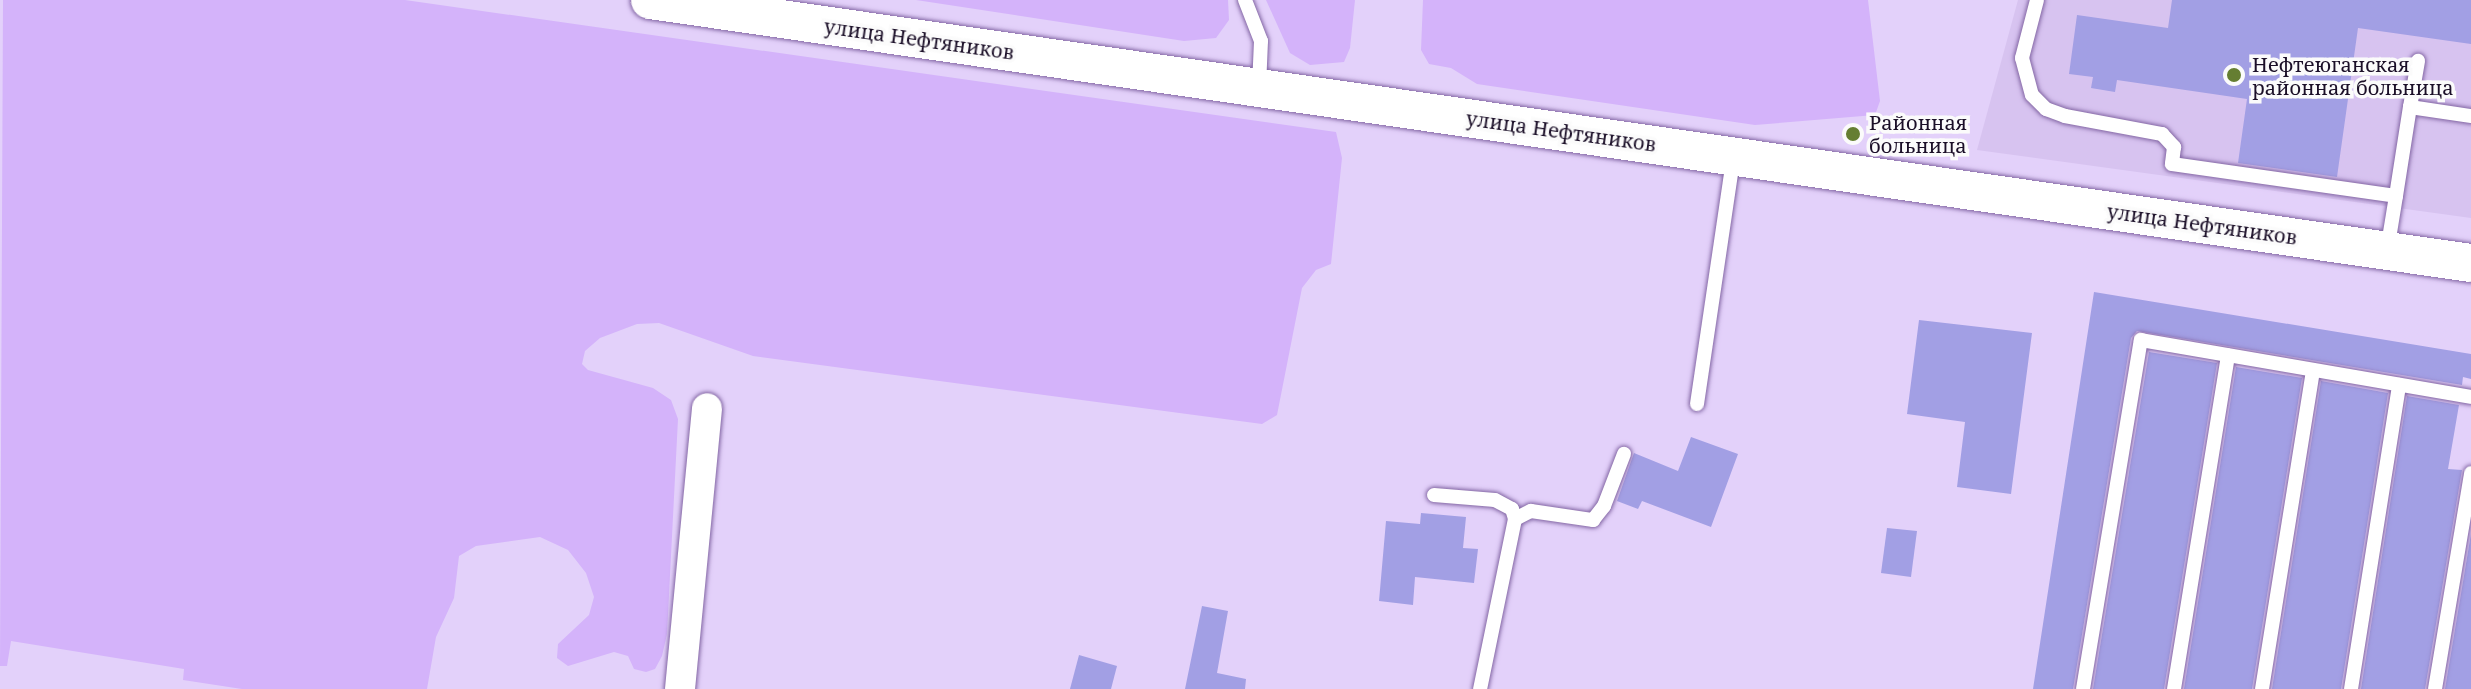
<!DOCTYPE html>
<meta charset="utf-8">
<style>
body{margin:0}
#map{position:relative;width:2471px;height:689px;overflow:hidden;background:#e3d1fa;font-family:"Noto Serif",serif}
div>[style]{position:absolute}
.built>*{inset:0;background:#d7c3f0}
.green>*{inset:0;background:#d4b3fa}
.building>*{inset:0;background:#a29fe4}
.roads{filter:drop-shadow(0 0 2px #8366a4) drop-shadow(0 0 2px #8366a4)}
.service>*{height:14px;margin:-7px;padding:0 7px;transform-origin:7px;border-radius:7px;background:#fff}
.minor>*{height:30px;margin:-15px;padding:0 15px;transform-origin:15px;border-radius:15px;background:#fff}
.tertiary>*{height:38px;margin:-19px;padding:0 19px;transform-origin:19px;border-radius:19px;background:#fff}
.dots>*{width:22px;height:22px;translate:-50% -50%;box-sizing:border-box;border:4px solid #fbfbfb;border-radius:50%}
span{translate:-50% -50%;white-space:nowrap;text-align:center;line-height:1.15;-webkit-text-stroke:7px #fbfbfb;paint-order:stroke}
.street-label{font-size:20px;color:#1b0f28}
.poi-label{font-size:20px;color:#1b0f28}
.left{translate:0 -50%;text-align:left}
</style>
<div id="map">
<div class="built">
<div style="clip-path:polygon(2018px 0,2471px 0,2471px 218px,1977px 150px)"></div>
</div>
<div class="green">
<div style="clip-path:polygon(3px 0,405px 0,1336px 132px,1342px 158px,1331px 264px,1316px 270px,1302px 288px,1277px 415px,1262px 424px,753px 356px,659px 323px,637px 324px,600px 338px,585px 351px,582px 364px,588px 370px,653px 388px,671px 400px,678px 419px,667px 634px,662px 656px,655px 669px,646px 672px,634px 669px,628px 656px,614px 652px,568px 666px,557px 658px,558px 644px,589px 615px,594px 597px,586px 573px,568px 550px,540px 537px,476px 546px,459px 556px,454px 598px,436px 637px,427px 689px,242px 689px,183px 680px,184px 669px,11px 641px,7px 666px,0 666px)"></div>
<div style="clip-path:polygon(916px 0,1228px 0,1229px 20px,1216px 38px,1184px 41px)"></div>
<div style="clip-path:polygon(1266px 0,1355px 0,1350px 48px,1344px 62px,1310px 65px,1290px 53px)"></div>
<div style="clip-path:polygon(1423px 0,1868px 0,1880px 101px,1875px 115px,1755px 125px,1477px 84px,1451px 68px,1429px 64px,1421px 50px)"></div>
</div>
<div class="building">
<div style="clip-path:polygon(2172px 0,2471px 0,2471px 44px,2358px 28px,2337px 177px,2238px 163px,2247px 99px,2117px 80px,2115px 92px,2091px 88px,2093px 77px,2069px 74px,2077px 15px,2168px 28px)"></div>
<div style="clip-path:polygon(2094px 292px,2471px 354px,2471px 379px,2463px 377px,2462px 385px,2137px 331px,2131px 338px,2073px 689px,2033px 689px)"></div>
<div style="clip-path:polygon(1919px 320px,2032px 333px,2011px 494px,1957px 487px,1965px 422px,1907px 414px)"></div>
<div style="clip-path:polygon(2149px 352px,2217px 363px,2164px 689px,2093px 689px)"></div>
<div style="clip-path:polygon(2236px 367px,2302px 378px,2252px 689px,2184px 689px)"></div>
<div style="clip-path:polygon(2321px 381px,2388px 393px,2341px 689px,2272px 689px)"></div>
<div style="clip-path:polygon(2407px 396px,2459px 405px,2448px 469px,2462px 470px,2425px 689px,2361px 689px)"></div>
<div style="clip-path:polygon(1691px 437px,1738px 454px,1711px 527px,1642px 501px,1638px 509px,1617px 501px,1634px 453px,1678px 471px)"></div>
<div style="clip-path:polygon(1421px 513px,1466px 517px,1463px 548px,1478px 549px,1474px 583px,1415px 577px,1413px 605px,1379px 601px,1386px 521px,1420px 524px)"></div>
<div style="clip-path:polygon(1887px 528px,1917px 531px,1911px 577px,1881px 573px)"></div>
<div style="clip-path:polygon(2471px 534px,2471px 689px,2445px 689px)"></div>
<div style="clip-path:polygon(1202px 606px,1228px 611px,1217px 673px,1246px 679px,1245px 689px,1185px 689px)"></div>
<div style="clip-path:polygon(1079px 655px,1117px 666px,1111px 689px,1070px 689px)"></div>
</div>
<div class="roads">
<div class="service">
<div style="left:1245px;top:0;width:44px;rotate:68.7deg"></div>
<div style="left:1261px;top:41px;width:46px;rotate:92.5deg"></div>
<div style="left:2037px;top:0;width:60px;rotate:104.5deg"></div>
<div style="left:2022px;top:58px;width:38px;rotate:75deg"></div>
<div style="left:2032px;top:95px;width:20px;rotate:45deg"></div>
<div style="left:2046px;top:109px;width:20px;rotate:20deg"></div>
<div style="left:2065px;top:116px;width:99px;rotate:10.5deg"></div>
<div style="left:2162px;top:134px;width:18px;rotate:47deg"></div>
<div style="left:2174px;top:147px;width:17px;rotate:97deg"></div>
<div style="left:2172px;top:164px;width:226px;rotate:8.1deg"></div>
<div style="left:2396px;top:196px;width:90px;rotate:-81.1deg"></div>
<div style="left:2410px;top:107px;width:62px;rotate:8.4deg"></div>
<div style="left:2410px;top:107px;width:47px;rotate:-80.1deg"></div>
<div style="left:2387px;top:251px;width:56px;rotate:-80.7deg"></div>
<div style="left:1697px;top:404px;width:248px;rotate:-81.6deg"></div>
<div style="left:1434px;top:495px;width:61px;rotate:4.7deg"></div>
<div style="left:1495px;top:500px;width:19px;rotate:28deg"></div>
<div style="left:1512px;top:509px;width:10px;rotate:73deg"></div>
<div style="left:1515px;top:519px;width:174px;rotate:101.6deg"></div>
<div style="left:1515px;top:519px;width:18px;rotate:-27deg"></div>
<div style="left:1531px;top:511px;width:63px;rotate:8.3deg"></div>
<div style="left:1593px;top:520px;width:18px;rotate:-52deg"></div>
<div style="left:1604px;top:506px;width:56px;rotate:-69deg"></div>
<div style="left:2083px;top:689px;width:354px;rotate:-80.6deg"></div>
<div style="left:2141px;top:340px;width:335px;rotate:9.8deg"></div>
<div style="left:2174px;top:689px;width:338px;rotate:-80.8deg"></div>
<div style="left:2262px;top:689px;width:323px;rotate:-80.9deg"></div>
<div style="left:2351px;top:689px;width:308px;rotate:-81deg"></div>
<div style="left:2435px;top:689px;width:219px;rotate:-80.5deg"></div>
</div>
<div class="minor">
<div style="left:680px;top:689px;width:282px;rotate:-84.5deg"></div>
</div>
<div class="tertiary">
<div style="left:650px;top:0;width:1840px;rotate:8.22deg"></div>
</div>
</div>
<div class="dots">
<div style="left:2234px;top:75px;background:#657e32"></div>
<div style="left:1853px;top:134px;background:#657e32"></div>
</div>
<div class="street-label">
<span style="left:919px;top:39px;rotate:8deg">улица Нефтяников</span>
<span style="left:1561px;top:131px;rotate:8deg">улица Нефтяников</span>
<span style="left:2202px;top:224px;rotate:8deg">улица Нефтяников</span>
</div>
<div class="poi-label">
<span class="left" style="left:2252px;top:76px">Нефтеюганская<br>районная больница</span>
<span class="left" style="left:1869px;top:134px">Районная<br>больница</span>
</div>
</div>
